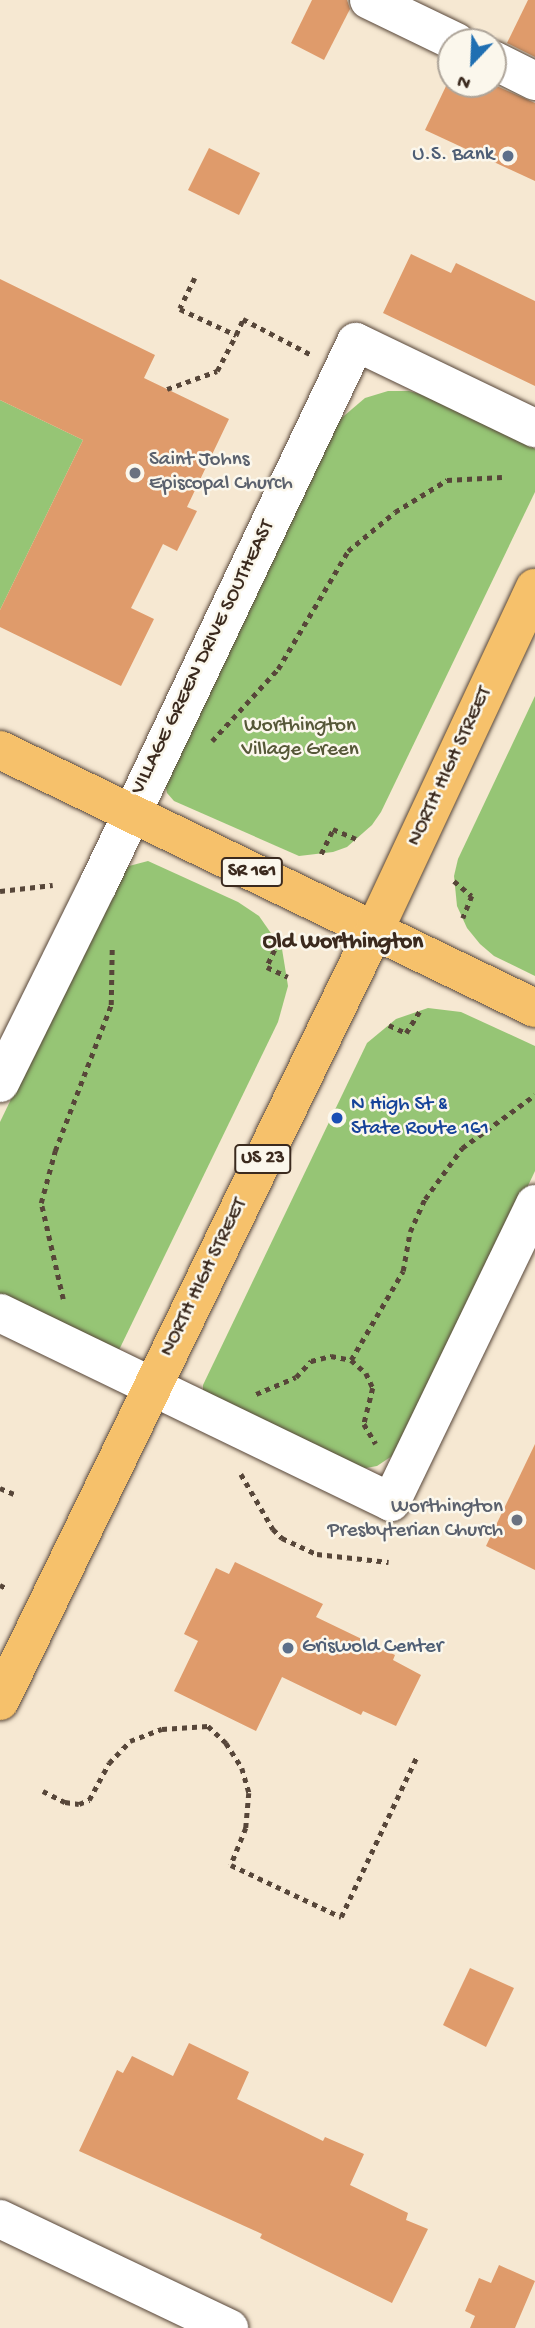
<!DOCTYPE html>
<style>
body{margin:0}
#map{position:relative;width:535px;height:2328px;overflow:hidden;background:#f6e8d2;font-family:"Gochi Hand",sans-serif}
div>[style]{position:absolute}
.green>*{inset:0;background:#96c575}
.building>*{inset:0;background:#df9b6b}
.path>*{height:4.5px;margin-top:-2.25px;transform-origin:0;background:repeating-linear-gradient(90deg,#574639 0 5px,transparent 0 10px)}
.roads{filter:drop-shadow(0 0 2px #574639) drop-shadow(0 0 2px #574639)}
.minor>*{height:38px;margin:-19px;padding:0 19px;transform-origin:19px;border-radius:19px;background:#fff}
.major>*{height:38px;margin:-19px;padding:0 19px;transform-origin:19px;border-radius:19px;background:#f6c16b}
.dots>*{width:19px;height:19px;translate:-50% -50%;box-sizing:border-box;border:4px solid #fbf7ec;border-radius:50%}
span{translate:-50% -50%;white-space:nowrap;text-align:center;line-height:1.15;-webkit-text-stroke:5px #fbf7ec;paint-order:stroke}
.shield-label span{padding:2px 5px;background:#fbf7ec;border:2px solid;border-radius:5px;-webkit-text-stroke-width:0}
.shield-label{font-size:19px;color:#3b2a1e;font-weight:700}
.service-label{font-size:21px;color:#4e5e75}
.right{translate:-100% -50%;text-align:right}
.left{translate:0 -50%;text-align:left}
.worship-label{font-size:21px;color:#5b616d}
.street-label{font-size:21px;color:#3b2a1e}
.park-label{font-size:21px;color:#565838}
.transit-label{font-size:21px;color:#164399}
.neighbourhood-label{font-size:23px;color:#3b2a1e;font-weight:700}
.north{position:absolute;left:437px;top:28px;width:70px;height:70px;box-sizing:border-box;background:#fbf7ec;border:2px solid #aea59a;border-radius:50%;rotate:203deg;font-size:19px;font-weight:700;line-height:28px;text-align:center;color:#3b2a1e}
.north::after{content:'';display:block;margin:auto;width:24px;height:32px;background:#1f6fb2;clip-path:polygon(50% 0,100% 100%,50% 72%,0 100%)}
</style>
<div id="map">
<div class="green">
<div style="clip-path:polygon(388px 391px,409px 391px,431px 397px,530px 446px,535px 449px,535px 492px,381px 812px,372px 825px,347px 847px,333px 852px,299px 856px,174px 801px,167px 793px,165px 783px,338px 421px,365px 398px)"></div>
<div style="clip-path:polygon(0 400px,83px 440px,0 610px)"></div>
<div style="clip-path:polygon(535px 696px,535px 976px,494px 956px,480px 944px,467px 928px,457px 906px,454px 876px,458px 859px)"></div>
<div style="clip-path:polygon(148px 861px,238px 902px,259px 916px,282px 949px,288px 986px,278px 1022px,119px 1350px,0 1302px,0 1122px,116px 882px,129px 866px)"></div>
<div style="clip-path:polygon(428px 1008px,461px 1012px,535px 1046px,535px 1171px,410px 1435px,392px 1456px,377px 1466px,361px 1469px,203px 1394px,203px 1385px,367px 1043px,396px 1019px)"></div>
</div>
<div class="building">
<div style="clip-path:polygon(312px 0,347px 0,350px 9px,324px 60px,291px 43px)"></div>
<div style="clip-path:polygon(528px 0,535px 0,535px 57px,507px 43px)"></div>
<div style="clip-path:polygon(447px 84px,492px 84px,535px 103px,535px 181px,425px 130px)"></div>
<div style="clip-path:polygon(209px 148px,260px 173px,239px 215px,188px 190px)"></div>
<div style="clip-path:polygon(411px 254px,451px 273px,456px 263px,535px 301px,535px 386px,383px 313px)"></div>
<div style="clip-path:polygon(0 279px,155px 355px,144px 378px,229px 419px,187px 507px,197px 511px,177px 551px,163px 544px,131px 608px,154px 619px,121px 686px,0 627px,0 610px,83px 440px,0 400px)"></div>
<div style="clip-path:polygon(535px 1444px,535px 1570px,486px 1546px)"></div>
<div style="clip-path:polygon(235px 1562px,323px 1604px,316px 1617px,395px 1655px,393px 1660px,421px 1675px,396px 1726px,363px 1711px,361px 1715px,282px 1677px,256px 1731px,174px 1691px,198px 1641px,184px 1634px,216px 1568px,229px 1574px)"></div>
<div style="clip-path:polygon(470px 1968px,514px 1988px,486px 2047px,443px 2025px)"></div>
<div style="clip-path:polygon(189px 2043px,249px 2072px,237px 2099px,323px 2141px,325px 2137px,364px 2154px,350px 2185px,408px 2213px,406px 2220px,428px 2229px,392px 2303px,260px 2238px,262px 2234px,79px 2151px,117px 2070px,123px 2073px,132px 2056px,173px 2076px)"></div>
<div style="clip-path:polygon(499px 2265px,535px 2281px,515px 2328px,470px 2328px,475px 2316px,465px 2311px,479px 2278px,491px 2283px)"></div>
</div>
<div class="path">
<div style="left:195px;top:278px;width:34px;rotate:116deg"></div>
<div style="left:180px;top:309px;width:62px;rotate:24.9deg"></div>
<div style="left:236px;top:335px;width:17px;rotate:-66deg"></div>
<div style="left:243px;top:319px;width:76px;rotate:27.6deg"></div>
<div style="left:167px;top:389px;width:53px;rotate:-19.8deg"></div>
<div style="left:217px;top:371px;width:41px;rotate:-62.2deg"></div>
<div style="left:212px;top:741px;width:98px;rotate:-47.5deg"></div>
<div style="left:278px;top:669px;width:137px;rotate:-59.3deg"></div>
<div style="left:348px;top:551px;width:61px;rotate:-39.7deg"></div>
<div style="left:395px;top:512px;width:61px;rotate:-31.6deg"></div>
<div style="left:447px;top:480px;width:55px;rotate:-3.1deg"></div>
<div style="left:321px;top:854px;width:28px;rotate:-64deg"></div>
<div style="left:333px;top:829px;width:25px;rotate:23deg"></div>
<div style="left:454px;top:881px;width:23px;rotate:40deg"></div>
<div style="left:472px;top:896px;width:24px;rotate:112deg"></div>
<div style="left:0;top:891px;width:53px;rotate:-6.5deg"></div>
<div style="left:279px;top:941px;width:29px;rotate:115deg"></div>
<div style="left:267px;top:967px;width:23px;rotate:25deg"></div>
<div style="left:389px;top:1025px;width:19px;rotate:25deg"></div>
<div style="left:406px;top:1033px;width:25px;rotate:-58deg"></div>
<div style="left:63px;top:1299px;width:98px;rotate:-102.9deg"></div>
<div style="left:41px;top:1203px;width:54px;rotate:-74.9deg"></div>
<div style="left:55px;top:1151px;width:156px;rotate:-69deg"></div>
<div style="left:111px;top:1005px;width:57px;rotate:-89deg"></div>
<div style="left:351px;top:1360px;width:20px;rotate:41deg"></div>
<div style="left:366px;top:1373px;width:17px;rotate:65deg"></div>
<div style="left:373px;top:1388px;width:37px;rotate:104deg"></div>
<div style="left:364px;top:1424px;width:23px;rotate:59deg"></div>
<div style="left:256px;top:1394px;width:43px;rotate:-23deg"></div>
<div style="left:296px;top:1377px;width:22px;rotate:-47deg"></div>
<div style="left:311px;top:1361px;width:21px;rotate:-14deg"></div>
<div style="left:331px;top:1356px;width:20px;rotate:11deg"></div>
<div style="left:351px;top:1360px;width:103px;rotate:-59.7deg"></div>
<div style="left:403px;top:1271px;width:40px;rotate:-80deg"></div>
<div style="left:410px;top:1232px;width:36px;rotate:-66deg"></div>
<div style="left:425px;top:1199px;width:63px;rotate:-54deg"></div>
<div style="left:462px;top:1148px;width:90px;rotate:-36deg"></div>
<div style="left:241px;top:1474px;width:64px;rotate:59.8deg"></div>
<div style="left:273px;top:1529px;width:13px;rotate:45deg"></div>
<div style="left:282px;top:1538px;width:38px;rotate:25deg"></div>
<div style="left:317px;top:1554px;width:72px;rotate:6.3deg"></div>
<div style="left:0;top:1488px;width:15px;rotate:23deg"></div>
<div style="left:0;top:1585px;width:7px;rotate:27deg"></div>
<div style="left:43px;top:1791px;width:25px;rotate:27deg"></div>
<div style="left:65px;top:1802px;width:14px;rotate:8deg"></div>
<div style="left:79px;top:1804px;width:11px;rotate:-22deg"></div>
<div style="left:89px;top:1800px;width:42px;rotate:-61.6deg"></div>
<div style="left:109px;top:1763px;width:30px;rotate:-46deg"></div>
<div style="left:130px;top:1741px;width:34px;rotate:-21deg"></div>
<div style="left:162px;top:1729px;width:46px;rotate:-3.7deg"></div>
<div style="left:208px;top:1726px;width:25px;rotate:43deg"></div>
<div style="left:226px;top:1743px;width:30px;rotate:57deg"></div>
<div style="left:242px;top:1768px;width:26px;rotate:74deg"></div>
<div style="left:249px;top:1793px;width:35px;rotate:95deg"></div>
<div style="left:246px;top:1828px;width:40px;rotate:112deg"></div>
<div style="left:231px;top:1865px;width:122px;rotate:25.3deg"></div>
<div style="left:341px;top:1917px;width:178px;rotate:-64.7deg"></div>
</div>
<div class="roads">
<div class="minor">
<div style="left:369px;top:0;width:97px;rotate:25.8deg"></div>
<div style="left:493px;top:60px;width:47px;rotate:26.6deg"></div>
<div style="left:0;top:1083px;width:221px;rotate:-63.7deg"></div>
<div style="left:98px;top:885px;width:601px;rotate:-64.59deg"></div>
<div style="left:356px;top:342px;width:199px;rotate:25.7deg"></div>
<div style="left:0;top:1313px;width:434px;rotate:25.8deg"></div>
<div style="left:391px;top:1502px;width:331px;rotate:-64.2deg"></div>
<div style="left:0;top:2219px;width:254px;rotate:25.5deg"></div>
</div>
<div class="major">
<div style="left:0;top:750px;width:594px;rotate:25.75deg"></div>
<div style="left:0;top:1701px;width:856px;rotate:-64.09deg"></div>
<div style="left:374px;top:931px;width:379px;rotate:-64.9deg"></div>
</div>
</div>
<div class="dots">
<div style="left:508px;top:156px;background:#5c6f8a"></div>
<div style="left:135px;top:473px;background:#6b7280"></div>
<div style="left:337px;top:1118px;background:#1a4fb4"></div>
<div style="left:517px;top:1520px;background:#6b7280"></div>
<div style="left:288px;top:1648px;background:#5c6f8a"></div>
</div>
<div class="shield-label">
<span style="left:252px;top:872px">SR 161</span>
<span style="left:263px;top:1159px">US 23</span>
</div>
<div class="service-label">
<span class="right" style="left:494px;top:156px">U.S. Bank</span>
<span class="left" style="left:302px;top:1648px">Griswold Center</span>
</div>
<div class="worship-label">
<span class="left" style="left:149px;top:473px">Saint Johns<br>Episcopal Church</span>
<span class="right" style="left:503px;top:1520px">Worthington<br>Presbyterian Church</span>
</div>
<div class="street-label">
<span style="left:204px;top:658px;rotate:-64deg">VILLAGE GREEN DRIVE SOUTHEAST</span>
<span style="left:451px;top:767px;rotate:-65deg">NORTH HIGH STREET</span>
<span style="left:205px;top:1278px;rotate:-64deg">NORTH HIGH STREET</span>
</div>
<div class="park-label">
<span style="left:300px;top:739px">Worthington<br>Village Green</span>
</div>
<div class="transit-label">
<span class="left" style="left:351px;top:1118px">N High St &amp;<br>State Route 161</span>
</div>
<div class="neighbourhood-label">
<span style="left:343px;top:943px">Old Worthington</span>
</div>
<div class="north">N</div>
</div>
